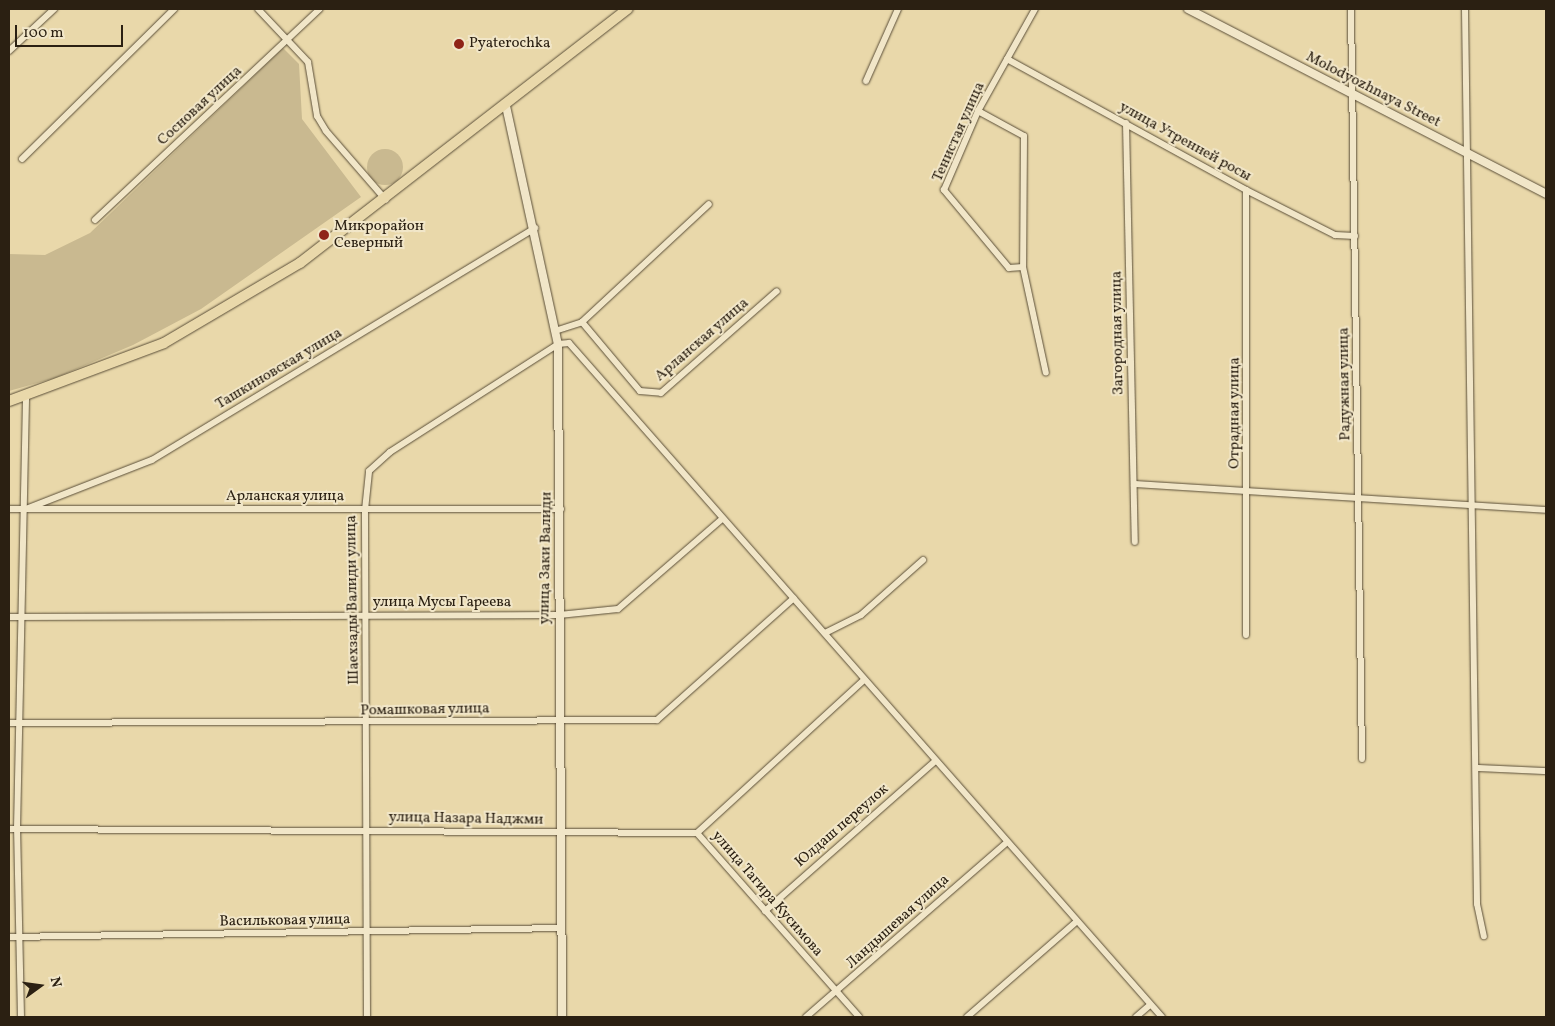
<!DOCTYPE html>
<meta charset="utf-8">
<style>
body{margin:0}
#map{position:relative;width:1555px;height:1026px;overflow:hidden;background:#e9d8aa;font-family:Vollkorn,serif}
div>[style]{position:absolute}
.green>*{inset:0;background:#c9b990}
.round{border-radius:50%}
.roads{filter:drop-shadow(0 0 1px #5a4e38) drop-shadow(0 0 1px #5a4e38)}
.minor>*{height:6px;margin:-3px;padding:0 3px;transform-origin:3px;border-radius:3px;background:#f1e6c8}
.tertiary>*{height:8px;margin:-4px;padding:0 4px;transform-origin:4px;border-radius:4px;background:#f1e6c8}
.primary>*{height:10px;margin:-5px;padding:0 5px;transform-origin:5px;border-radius:5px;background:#e9d8aa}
.dots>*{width:14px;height:14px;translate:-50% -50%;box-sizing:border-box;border:2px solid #f1e6c8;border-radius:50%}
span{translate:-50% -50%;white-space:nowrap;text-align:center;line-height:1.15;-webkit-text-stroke:4px #f1e6c8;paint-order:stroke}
.poi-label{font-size:15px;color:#2b2012}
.left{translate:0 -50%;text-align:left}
.street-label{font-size:15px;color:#2b2012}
.frame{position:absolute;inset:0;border:10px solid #2b2012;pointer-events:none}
.north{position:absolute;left:15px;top:961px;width:50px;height:50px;-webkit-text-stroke:4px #f1e6c8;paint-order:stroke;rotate:76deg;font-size:14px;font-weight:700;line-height:20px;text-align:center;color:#2b2012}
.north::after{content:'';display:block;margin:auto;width:18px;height:22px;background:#2b2012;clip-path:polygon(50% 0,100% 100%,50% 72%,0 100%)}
.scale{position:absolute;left:15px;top:25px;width:108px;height:22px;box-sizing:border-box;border:2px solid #2b2012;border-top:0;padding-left:6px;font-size:15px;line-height:18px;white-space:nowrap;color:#2b2012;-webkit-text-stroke:4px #f1e6c8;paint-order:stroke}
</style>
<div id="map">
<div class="green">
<div style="clip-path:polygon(283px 48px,299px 64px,302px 119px,361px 197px,201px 309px,133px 345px,55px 378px,9px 391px,9px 254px,45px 255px,90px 233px)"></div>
<div class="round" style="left:367px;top:149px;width:36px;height:36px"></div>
</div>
<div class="roads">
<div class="minor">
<div style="left:258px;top:9px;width:73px;rotate:46.7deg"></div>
<div style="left:308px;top:62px;width:55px;rotate:80.5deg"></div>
<div style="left:317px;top:116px;width:17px;rotate:59deg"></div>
<div style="left:326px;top:131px;width:91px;rotate:49deg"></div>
<div style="left:1351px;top:9px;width:750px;rotate:89.16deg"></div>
<div style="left:1465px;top:9px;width:895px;rotate:89.23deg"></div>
<div style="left:1477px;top:904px;width:33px;rotate:78deg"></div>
<div style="left:9px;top:51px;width:62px;rotate:-43deg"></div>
<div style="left:1007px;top:59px;width:273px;rotate:28.7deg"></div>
<div style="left:1246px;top:190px;width:100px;rotate:26.8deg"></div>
<div style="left:1335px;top:235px;width:20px;rotate:3deg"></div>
<div style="left:866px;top:81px;width:79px;rotate:-66deg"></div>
<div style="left:978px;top:111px;width:52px;rotate:28.5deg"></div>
<div style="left:1024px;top:136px;width:131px;rotate:90.4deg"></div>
<div style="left:1023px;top:267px;width:108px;rotate:77.8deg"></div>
<div style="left:1126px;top:123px;width:419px;rotate:88.8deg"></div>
<div style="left:22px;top:159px;width:214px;rotate:-44.6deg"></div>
<div style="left:95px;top:220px;width:308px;rotate:-43.2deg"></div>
<div style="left:1023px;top:267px;width:14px;rotate:176deg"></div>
<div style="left:1009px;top:268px;width:102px;rotate:-129.8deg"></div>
<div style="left:944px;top:190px;width:86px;rotate:-66.7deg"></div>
<div style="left:978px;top:111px;width:117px;rotate:-60.8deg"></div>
<div style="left:582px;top:322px;width:90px;rotate:50deg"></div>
<div style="left:640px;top:391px;width:21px;rotate:5deg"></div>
<div style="left:661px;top:393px;width:154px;rotate:-41.3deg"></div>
<div style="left:555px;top:331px;width:28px;rotate:-18deg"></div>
<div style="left:582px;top:322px;width:173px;rotate:-42.9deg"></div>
<div style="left:1134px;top:484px;width:413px;rotate:3.6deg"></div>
<div style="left:9px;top:509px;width:552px"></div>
<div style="left:26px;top:509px;width:135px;rotate:-21.3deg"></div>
<div style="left:152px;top:460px;width:448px;rotate:-31.2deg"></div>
<div style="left:9px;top:617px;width:550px;rotate:-0.21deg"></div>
<div style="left:559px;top:615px;width:59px;rotate:-5.8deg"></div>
<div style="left:618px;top:609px;width:138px;rotate:-40.9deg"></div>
<div style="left:825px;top:633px;width:40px;rotate:-26.6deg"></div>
<div style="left:861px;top:615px;width:83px;rotate:-41.6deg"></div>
<div style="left:1246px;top:635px;width:445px;rotate:-90deg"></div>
<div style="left:9px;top:723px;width:648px;rotate:-0.27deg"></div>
<div style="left:657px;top:720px;width:183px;rotate:-41.7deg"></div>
<div style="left:1476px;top:768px;width:70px;rotate:2.5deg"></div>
<div style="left:9px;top:829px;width:688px;rotate:0.33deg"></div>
<div style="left:697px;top:833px;width:226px;rotate:-42.5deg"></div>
<div style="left:697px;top:833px;width:245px;rotate:48.6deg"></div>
<div style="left:765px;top:911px;width:227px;rotate:-41.4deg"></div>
<div style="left:9px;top:937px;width:553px;rotate:-0.93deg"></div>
<div style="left:21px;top:1017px;width:188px;rotate:-91.2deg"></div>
<div style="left:17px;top:829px;width:433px;rotate:-88.8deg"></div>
<div style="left:367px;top:1017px;width:507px;rotate:-90.23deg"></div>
<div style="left:365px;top:510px;width:39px;rotate:-84deg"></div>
<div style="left:369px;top:471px;width:28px;rotate:-42deg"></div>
<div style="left:390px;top:452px;width:200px;rotate:-32.7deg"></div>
<div style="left:558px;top:344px;width:11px;rotate:-5deg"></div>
<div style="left:569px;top:343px;width:898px;rotate:48.66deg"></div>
<div style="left:806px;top:1017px;width:264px;rotate:-41deg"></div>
<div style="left:967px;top:1017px;width:145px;rotate:-41.1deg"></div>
<div style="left:1136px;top:1017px;width:18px;rotate:-41deg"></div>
</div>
<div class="tertiary">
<div style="left:1188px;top:9px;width:403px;rotate:27.3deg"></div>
<div style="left:506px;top:106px;width:244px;rotate:77.7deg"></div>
<div style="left:558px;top:344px;width:673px;rotate:89.66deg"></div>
</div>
<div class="primary">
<div style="left:9px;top:401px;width:165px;rotate:-20.5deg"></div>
<div style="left:164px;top:343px;width:158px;rotate:-30.5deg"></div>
<div style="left:300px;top:263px;width:415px;rotate:-37.8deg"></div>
</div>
</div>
<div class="dots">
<div style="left:459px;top:44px;background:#8f2418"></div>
<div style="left:324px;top:235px;background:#8f2418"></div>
</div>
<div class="poi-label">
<span class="left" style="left:469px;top:44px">Pyaterochka</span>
<span class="left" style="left:334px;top:235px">Микрорайон<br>Северный</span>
</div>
<div class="street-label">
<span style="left:1373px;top:90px;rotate:27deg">Molodyozhnaya Street</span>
<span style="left:200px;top:106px;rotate:-43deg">Сосновая улица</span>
<span style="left:959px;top:132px;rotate:-66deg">Тенистая улица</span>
<span style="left:1185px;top:142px;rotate:29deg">улица Утренней росы</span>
<span style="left:1118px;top:333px;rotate:-91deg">Загородная улица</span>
<span style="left:702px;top:340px;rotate:-41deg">Арланская улица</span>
<span style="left:279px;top:369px;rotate:-31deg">Ташкиновская улица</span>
<span style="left:1345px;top:384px;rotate:-91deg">Радужная улица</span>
<span style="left:1235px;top:413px;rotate:-90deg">Отрадная улица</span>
<span style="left:285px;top:497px">Арланская улица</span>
<span style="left:546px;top:558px;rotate:-89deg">улица Заки Валиди</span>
<span style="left:353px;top:600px;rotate:-91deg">Шаехзады Валиди улица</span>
<span style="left:442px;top:603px">улица Мусы Гареева</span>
<span style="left:425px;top:710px;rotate:-1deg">Ромашковая улица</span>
<span style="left:466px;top:819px;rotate:1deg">улица Назара Наджми</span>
<span style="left:842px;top:826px;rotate:-41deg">Юлдаш переулок</span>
<span style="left:767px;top:894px;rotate:49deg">улица Тагира Кусимова</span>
<span style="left:285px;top:921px;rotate:-1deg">Васильковая улица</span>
<span style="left:898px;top:922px;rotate:-42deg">Ландышевая улица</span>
</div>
<div class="frame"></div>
<div class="north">N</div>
<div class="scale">100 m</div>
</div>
